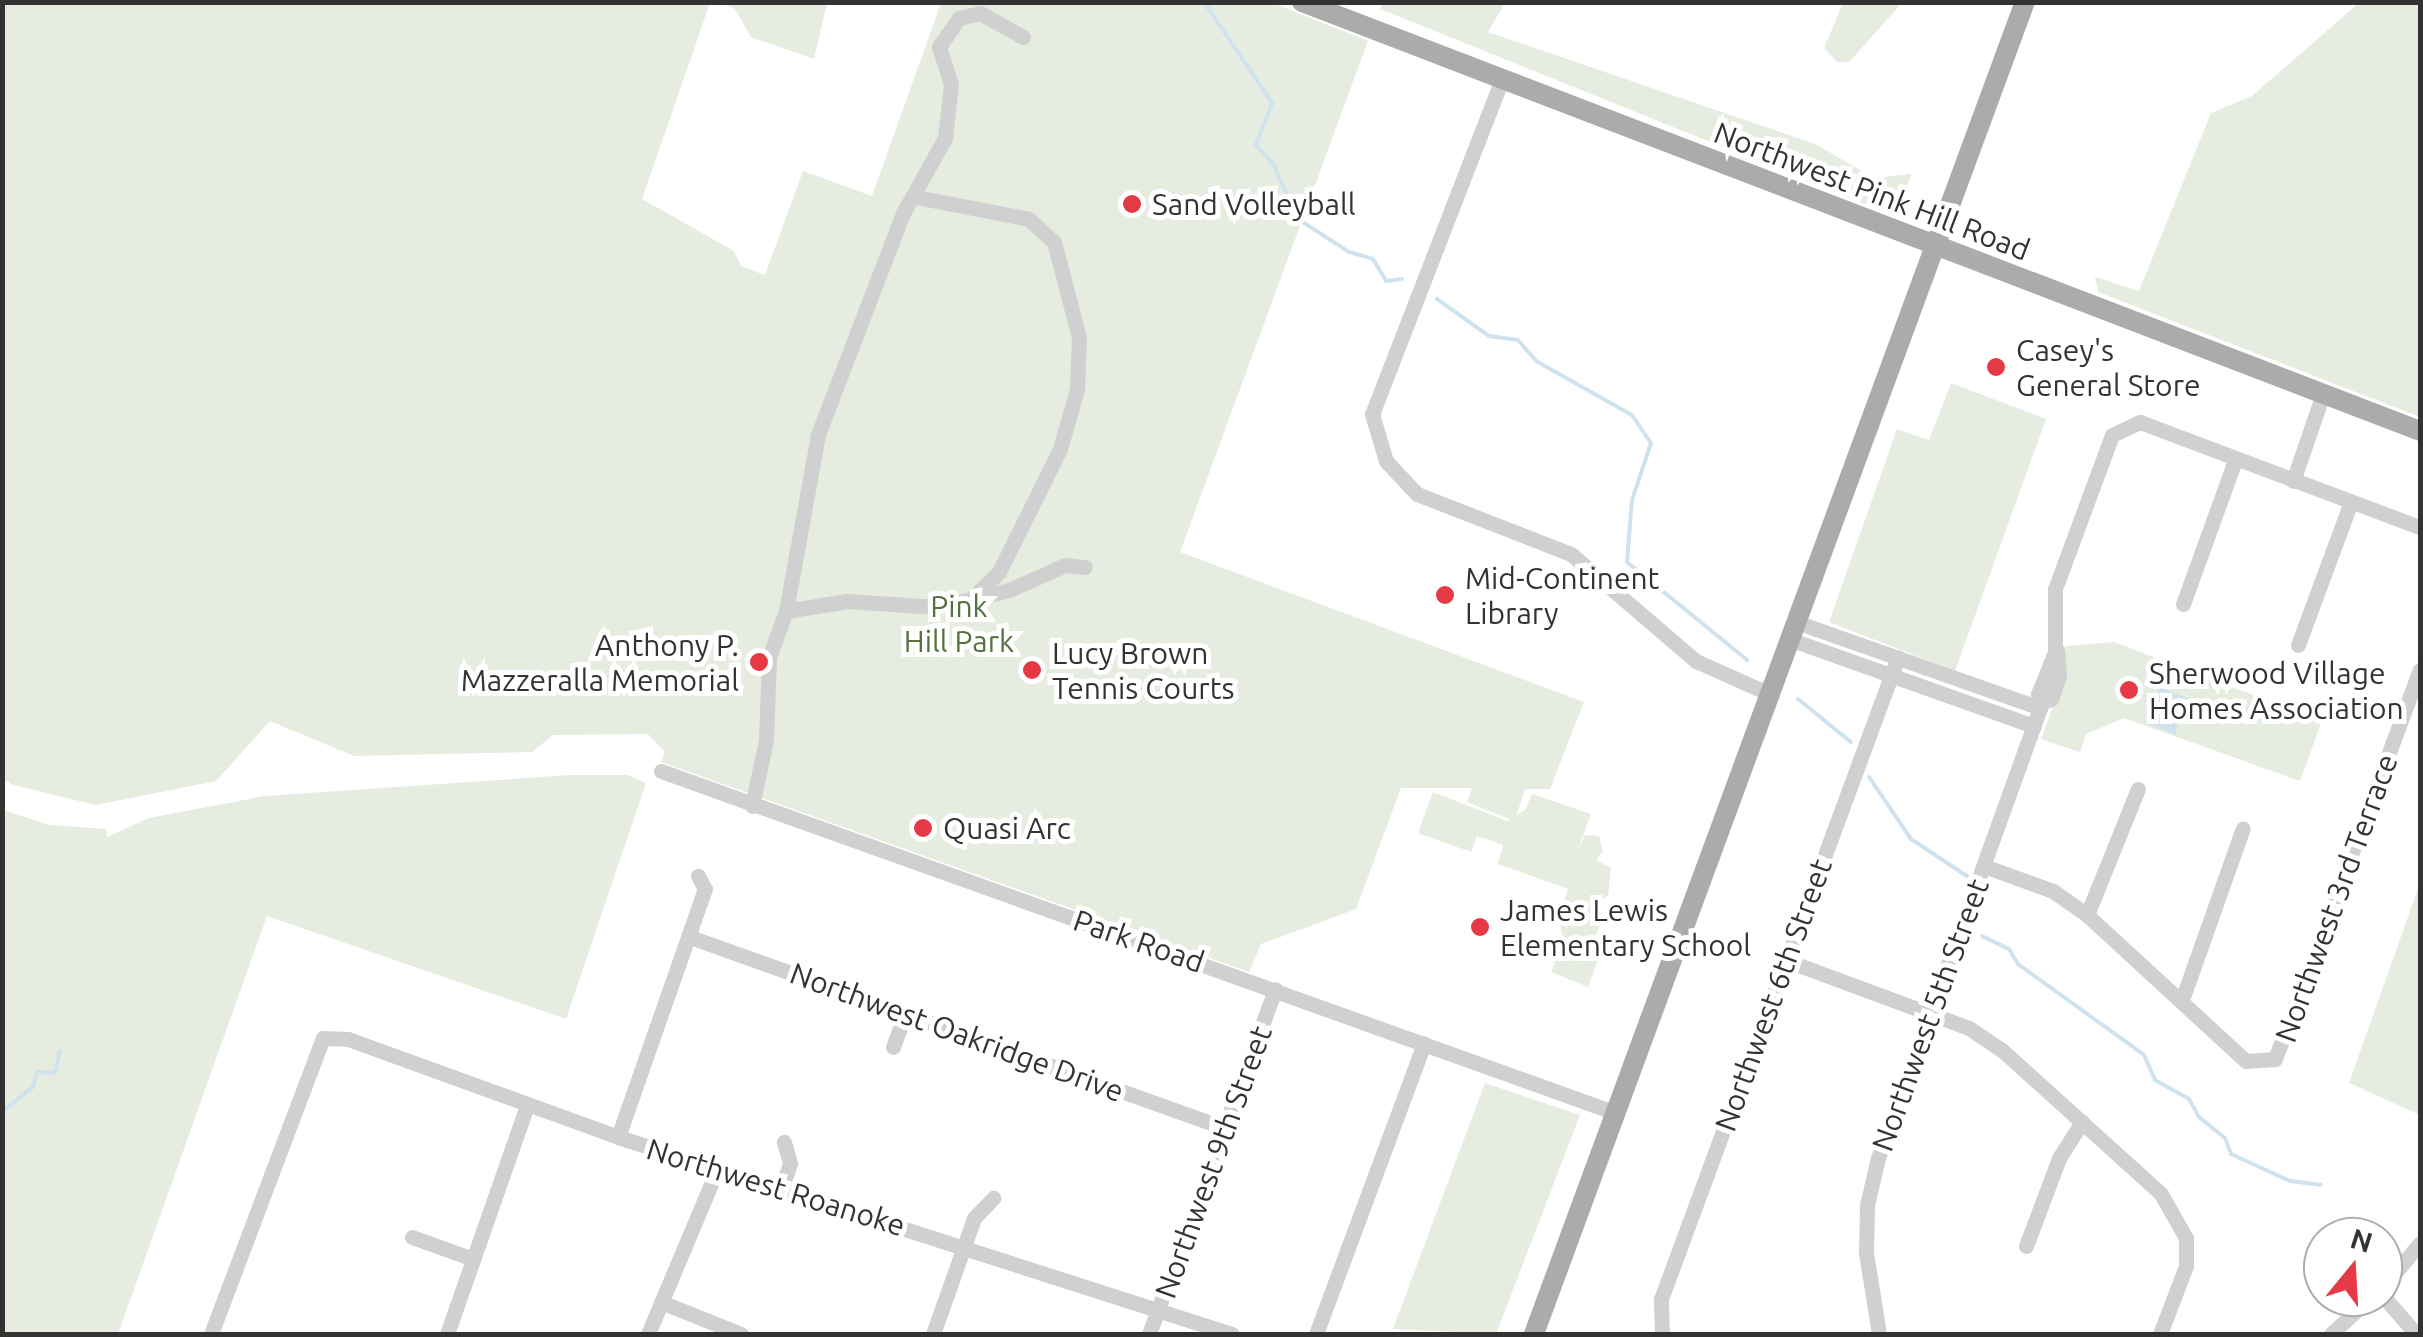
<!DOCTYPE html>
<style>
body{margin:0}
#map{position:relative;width:2423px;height:1337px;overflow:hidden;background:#fff;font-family:Ubuntu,sans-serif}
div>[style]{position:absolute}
.green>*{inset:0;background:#e6ecdf}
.water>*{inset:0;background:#cfe2ee}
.stream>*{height:4px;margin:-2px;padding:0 2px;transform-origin:2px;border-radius:2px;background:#cfe2ee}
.minor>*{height:15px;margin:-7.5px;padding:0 7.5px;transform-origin:7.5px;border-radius:7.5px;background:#d0d0d0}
.major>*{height:20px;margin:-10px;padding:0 10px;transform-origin:10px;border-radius:10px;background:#ababab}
.dots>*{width:28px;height:28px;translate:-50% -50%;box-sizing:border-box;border:5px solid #fff;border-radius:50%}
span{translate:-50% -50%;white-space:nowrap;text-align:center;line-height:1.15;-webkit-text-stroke:10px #fff;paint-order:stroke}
.street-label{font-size:30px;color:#333}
.poi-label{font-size:30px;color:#333}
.left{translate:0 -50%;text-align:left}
.right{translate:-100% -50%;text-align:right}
.park-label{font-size:30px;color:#56703f}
.frame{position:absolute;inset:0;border:5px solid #333;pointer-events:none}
.north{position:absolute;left:2303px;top:1217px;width:100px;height:100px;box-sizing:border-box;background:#fff;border:2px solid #adadad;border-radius:50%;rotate:18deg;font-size:28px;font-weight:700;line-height:40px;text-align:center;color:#333}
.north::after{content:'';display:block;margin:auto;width:35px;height:45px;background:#e63946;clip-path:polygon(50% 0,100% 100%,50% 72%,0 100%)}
</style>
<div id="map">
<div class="green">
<div style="clip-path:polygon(3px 2px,710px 3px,642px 199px,734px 251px,741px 266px,765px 275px,803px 171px,872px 196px,941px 3px,1273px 3px,1368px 41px,1180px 552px,1584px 702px,1550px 789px,1525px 789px,1516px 817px,1509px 819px,1467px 802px,1472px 788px,1401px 788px,1356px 909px,1261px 944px,1249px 972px,661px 762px,665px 752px,648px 734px,553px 735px,532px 752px,354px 756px,270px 721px,216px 781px,96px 805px,13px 785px,3px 779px)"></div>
<div style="clip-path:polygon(2360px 2px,2420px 3px,2420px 417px,2098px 292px,2095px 277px,2139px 291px,2211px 113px,2252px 96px)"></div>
<div style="clip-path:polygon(722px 3px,827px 3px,814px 59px,751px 37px,735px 9px)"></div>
<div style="clip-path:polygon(1382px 3px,1505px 3px,1488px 32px,1815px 144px,1874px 178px,1911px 174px,1905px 191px,1872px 207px,1380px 9px)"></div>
<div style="clip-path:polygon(1843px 3px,1902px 3px,1849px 62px,1837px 62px,1824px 48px)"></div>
<div style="clip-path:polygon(1951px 383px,2046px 419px,1955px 671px,1829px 622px,1897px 429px,1929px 440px)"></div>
<div style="clip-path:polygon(2114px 642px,2322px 721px,2300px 781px,2124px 718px,2086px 734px,2080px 752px,2041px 739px,2065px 673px,2065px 646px)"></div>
<div style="clip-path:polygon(570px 775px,627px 775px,646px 783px,566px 1019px,267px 916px,118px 1334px,3px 1334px,3px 810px,49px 825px,106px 829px,107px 837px,149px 818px,265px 796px)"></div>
<div style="clip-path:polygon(1433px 792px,1507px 821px,1525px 810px,1532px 794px,1591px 814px,1576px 855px,1585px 835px,1599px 836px,1603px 851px,1596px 860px,1611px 868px,1608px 896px,1593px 905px,1604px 914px,1594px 940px,1604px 944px,1588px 987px,1551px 972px,1563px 943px,1559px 916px,1568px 889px,1498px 864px,1503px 845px,1477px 836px,1471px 852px,1418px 833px)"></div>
<div style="clip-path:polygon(2420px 883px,2420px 1115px,2349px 1083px)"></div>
<div style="clip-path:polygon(1485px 1083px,1580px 1115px,1496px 1334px,1393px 1329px)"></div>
</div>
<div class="water">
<div style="clip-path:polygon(2158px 687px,2188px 698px,2175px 734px,2145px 723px)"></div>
</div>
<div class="stream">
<div style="left:1204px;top:2px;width:122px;rotate:56deg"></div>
<div style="left:1272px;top:103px;width:45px;rotate:110.9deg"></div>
<div style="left:1256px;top:145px;width:25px;rotate:48deg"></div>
<div style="left:1273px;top:164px;width:60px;rotate:65.6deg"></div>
<div style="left:1298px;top:219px;width:61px;rotate:32.9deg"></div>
<div style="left:1349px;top:252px;width:25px;rotate:16deg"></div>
<div style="left:1373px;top:259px;width:26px;rotate:59deg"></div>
<div style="left:1386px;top:281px;width:16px;rotate:-7deg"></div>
<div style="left:1437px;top:299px;width:64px;rotate:35.4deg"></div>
<div style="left:1489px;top:336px;width:29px;rotate:8deg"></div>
<div style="left:1518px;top:340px;width:28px;rotate:49deg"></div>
<div style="left:1536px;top:361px;width:110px;rotate:29.4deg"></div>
<div style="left:1632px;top:415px;width:34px;rotate:56deg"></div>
<div style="left:1651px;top:443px;width:60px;rotate:108.4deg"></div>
<div style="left:1632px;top:500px;width:62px;rotate:94.6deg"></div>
<div style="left:1627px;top:562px;width:155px;rotate:39.2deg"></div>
<div style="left:1798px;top:699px;width:68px;rotate:39.1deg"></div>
<div style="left:1869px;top:777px;width:75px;rotate:55.9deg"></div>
<div style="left:1911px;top:839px;width:67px;rotate:33.5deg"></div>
<div style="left:1982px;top:936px;width:30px;rotate:26deg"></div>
<div style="left:2009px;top:949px;width:17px;rotate:59deg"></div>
<div style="left:2018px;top:964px;width:155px;rotate:35.8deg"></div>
<div style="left:2144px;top:1055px;width:27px;rotate:66deg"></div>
<div style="left:2155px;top:1080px;width:39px;rotate:29deg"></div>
<div style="left:2189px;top:1099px;width:21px;rotate:61deg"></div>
<div style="left:2199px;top:1117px;width:33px;rotate:39deg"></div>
<div style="left:2225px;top:1138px;width:17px;rotate:69deg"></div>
<div style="left:2231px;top:1154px;width:65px;rotate:24.6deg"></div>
<div style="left:2290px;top:1181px;width:31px;rotate:7deg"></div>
<div style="left:2px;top:1112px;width:40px;rotate:-39deg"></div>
<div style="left:33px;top:1087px;width:16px;rotate:-75deg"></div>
<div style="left:37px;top:1072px;width:18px;rotate:3deg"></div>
<div style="left:55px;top:1073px;width:22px;rotate:-77deg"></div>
</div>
<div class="minor">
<div style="left:1023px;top:37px;width:49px;rotate:-150.8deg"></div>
<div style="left:980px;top:13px;width:22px;rotate:167deg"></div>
<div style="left:959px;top:18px;width:35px;rotate:125deg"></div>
<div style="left:939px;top:47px;width:38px;rotate:72deg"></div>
<div style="left:951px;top:83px;width:55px;rotate:96.2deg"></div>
<div style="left:945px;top:138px;width:86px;rotate:119.2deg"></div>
<div style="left:903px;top:213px;width:238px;rotate:111deg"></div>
<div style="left:818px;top:435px;width:179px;rotate:100.3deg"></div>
<div style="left:786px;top:611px;width:62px;rotate:-9.3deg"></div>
<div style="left:847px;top:601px;width:90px;rotate:3.8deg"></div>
<div style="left:937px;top:607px;width:74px;rotate:-13.3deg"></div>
<div style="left:1009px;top:590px;width:61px;rotate:-24.1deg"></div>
<div style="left:1065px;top:565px;width:20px;rotate:6deg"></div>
<div style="left:1502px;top:79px;width:359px;rotate:111.2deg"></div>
<div style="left:1372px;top:414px;width:49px;rotate:73.4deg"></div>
<div style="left:1386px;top:461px;width:45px;rotate:46.8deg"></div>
<div style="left:1417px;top:494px;width:165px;rotate:21.3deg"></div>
<div style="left:1571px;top:554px;width:165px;rotate:40.6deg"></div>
<div style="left:1696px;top:661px;width:83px;rotate:24.1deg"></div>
<div style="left:916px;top:197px;width:115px;rotate:11deg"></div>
<div style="left:1029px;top:219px;width:34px;rotate:43deg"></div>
<div style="left:1054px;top:242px;width:98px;rotate:75.3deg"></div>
<div style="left:1079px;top:337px;width:52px;rotate:92.2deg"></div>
<div style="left:1077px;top:389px;width:62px;rotate:105.8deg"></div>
<div style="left:1060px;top:449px;width:137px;rotate:116.4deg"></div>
<div style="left:999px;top:572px;width:35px;rotate:136deg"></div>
<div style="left:2293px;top:481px;width:92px;rotate:-71deg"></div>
<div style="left:2183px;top:604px;width:153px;rotate:-70.1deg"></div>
<div style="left:1799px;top:623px;width:256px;rotate:19.4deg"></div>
<div style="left:1792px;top:640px;width:257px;rotate:19.6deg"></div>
<div style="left:2298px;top:645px;width:153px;rotate:-69.7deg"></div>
<div style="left:2042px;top:702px;width:9px;rotate:-18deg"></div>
<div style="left:2051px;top:699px;width:24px;rotate:-71deg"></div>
<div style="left:2059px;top:676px;width:26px;rotate:-94deg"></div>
<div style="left:661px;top:771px;width:1014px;rotate:19.7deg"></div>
<div style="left:752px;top:806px;width:67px;rotate:-78deg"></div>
<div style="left:766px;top:740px;width:83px;rotate:-87.9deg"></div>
<div style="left:769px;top:657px;width:49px;rotate:-69.7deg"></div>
<div style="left:1984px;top:866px;width:73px;rotate:19.9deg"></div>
<div style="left:2053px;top:891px;width:42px;rotate:35.2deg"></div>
<div style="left:2087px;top:915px;width:216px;rotate:42.6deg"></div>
<div style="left:2246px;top:1061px;width:29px;rotate:-4deg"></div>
<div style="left:2275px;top:1059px;width:415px;rotate:-69.6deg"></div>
<div style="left:2087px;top:915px;width:136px;rotate:-68deg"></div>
<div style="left:690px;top:937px;width:568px;rotate:19.65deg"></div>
<div style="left:1785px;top:960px;width:196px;rotate:20.3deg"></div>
<div style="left:1969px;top:1028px;width:41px;rotate:34.1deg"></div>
<div style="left:2003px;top:1051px;width:213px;rotate:42.1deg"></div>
<div style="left:2161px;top:1194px;width:51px;rotate:60.4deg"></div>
<div style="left:2186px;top:1238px;width:28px;rotate:90deg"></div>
<div style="left:2186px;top:1266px;width:73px;rotate:110.9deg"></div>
<div style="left:2182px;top:1000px;width:182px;rotate:-70.5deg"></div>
<div style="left:323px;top:1038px;width:25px;rotate:2deg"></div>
<div style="left:348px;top:1039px;width:287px;rotate:19.9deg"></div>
<div style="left:618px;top:1137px;width:645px;rotate:17.79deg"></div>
<div style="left:893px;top:1047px;width:35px;rotate:-70deg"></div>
<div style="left:618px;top:1137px;width:263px;rotate:-70.7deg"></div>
<div style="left:705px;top:889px;width:15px;rotate:-118deg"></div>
<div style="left:782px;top:1189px;width:27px;rotate:-73deg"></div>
<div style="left:790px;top:1163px;width:22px;rotate:-106deg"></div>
<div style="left:412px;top:1237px;width:65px;rotate:19.8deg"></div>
<div style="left:2026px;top:1246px;width:94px;rotate:-69.4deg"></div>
<div style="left:2059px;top:1158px;width:43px;rotate:-57.4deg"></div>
<div style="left:2383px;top:1287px;width:57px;rotate:-49.9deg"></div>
<div style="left:2383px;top:1296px;width:50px;rotate:49deg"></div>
<div style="left:661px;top:1302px;width:86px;rotate:21.8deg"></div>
<div style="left:211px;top:1334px;width:316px;rotate:-69.3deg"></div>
<div style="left:447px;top:1334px;width:243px;rotate:-70.7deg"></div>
<div style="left:648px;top:1334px;width:178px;rotate:-67.2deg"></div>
<div style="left:933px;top:1334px;width:123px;rotate:-70.5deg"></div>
<div style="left:974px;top:1218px;width:28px;rotate:-46deg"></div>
<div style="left:1149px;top:1334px;width:367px;rotate:-69.9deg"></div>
<div style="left:1316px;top:1334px;width:310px;rotate:-69.6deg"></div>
<div style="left:1662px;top:1334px;width:35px;rotate:-92deg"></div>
<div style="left:1661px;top:1299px;width:684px;rotate:-69.74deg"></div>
<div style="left:1879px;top:1334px;width:82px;rotate:-99.1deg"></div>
<div style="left:1866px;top:1253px;width:48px;rotate:-88.8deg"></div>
<div style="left:1867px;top:1205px;width:48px;rotate:-76.8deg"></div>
<div style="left:1878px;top:1158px;width:485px;rotate:-70.2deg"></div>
<div style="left:2042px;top:702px;width:9px;rotate:-117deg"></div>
<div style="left:2038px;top:694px;width:45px;rotate:-68deg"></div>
<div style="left:2055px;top:652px;width:63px;rotate:-90deg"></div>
<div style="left:2055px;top:589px;width:164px;rotate:-69.7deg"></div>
<div style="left:2112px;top:435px;width:31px;rotate:-25deg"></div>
<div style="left:2140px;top:422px;width:299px;rotate:20.6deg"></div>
<div style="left:2331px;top:1334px;width:54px;rotate:-42.8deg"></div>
</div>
<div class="major">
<div style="left:1302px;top:2px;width:1197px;rotate:20.99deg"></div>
<div style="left:1534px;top:1334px;width:1420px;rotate:-69.77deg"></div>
</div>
<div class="dots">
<div style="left:1132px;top:204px;background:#e63946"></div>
<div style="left:1996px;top:367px;background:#e63946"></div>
<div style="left:1445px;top:595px;background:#e63946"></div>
<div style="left:759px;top:662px;background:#e63946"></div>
<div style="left:1032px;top:670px;background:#e63946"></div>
<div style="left:2129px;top:690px;background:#e63946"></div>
<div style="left:923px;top:828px;background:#e63946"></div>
<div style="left:1480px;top:927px;background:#e63946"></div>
</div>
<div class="street-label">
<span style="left:1872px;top:191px;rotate:21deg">Northwest Pink Hill Road</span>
<span style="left:2336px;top:898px;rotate:-70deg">Northwest 3rd Terrace</span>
<span style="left:1139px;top:941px;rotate:19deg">Park Road</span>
<span style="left:1773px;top:995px;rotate:-70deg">Northwest 6th Street</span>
<span style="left:1930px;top:1015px;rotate:-70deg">Northwest 5th Street</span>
<span style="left:957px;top:1032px;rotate:20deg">Northwest Oakridge Drive</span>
<span style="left:1213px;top:1162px;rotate:-70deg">Northwest 9th Street</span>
<span style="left:776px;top:1187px;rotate:17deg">Northwest Roanoke</span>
</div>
<div class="poi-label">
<span class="left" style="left:1152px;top:204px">Sand Volleyball</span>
<span class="left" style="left:2016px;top:367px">Casey's<br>General Store</span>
<span class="left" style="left:1465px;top:595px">Mid-Continent<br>Library</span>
<span class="right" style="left:739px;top:662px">Anthony P.<br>Mazzeralla Memorial</span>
<span class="left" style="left:1052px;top:670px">Lucy Brown<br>Tennis Courts</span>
<span class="left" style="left:2149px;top:690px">Sherwood Village<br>Homes Association</span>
<span class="left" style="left:943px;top:828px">Quasi Arc</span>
<span class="left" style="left:1500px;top:927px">James Lewis<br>Elementary School</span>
</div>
<div class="park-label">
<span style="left:959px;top:623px">Pink<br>Hill Park</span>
</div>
<div class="frame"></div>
<div class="north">N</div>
</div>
